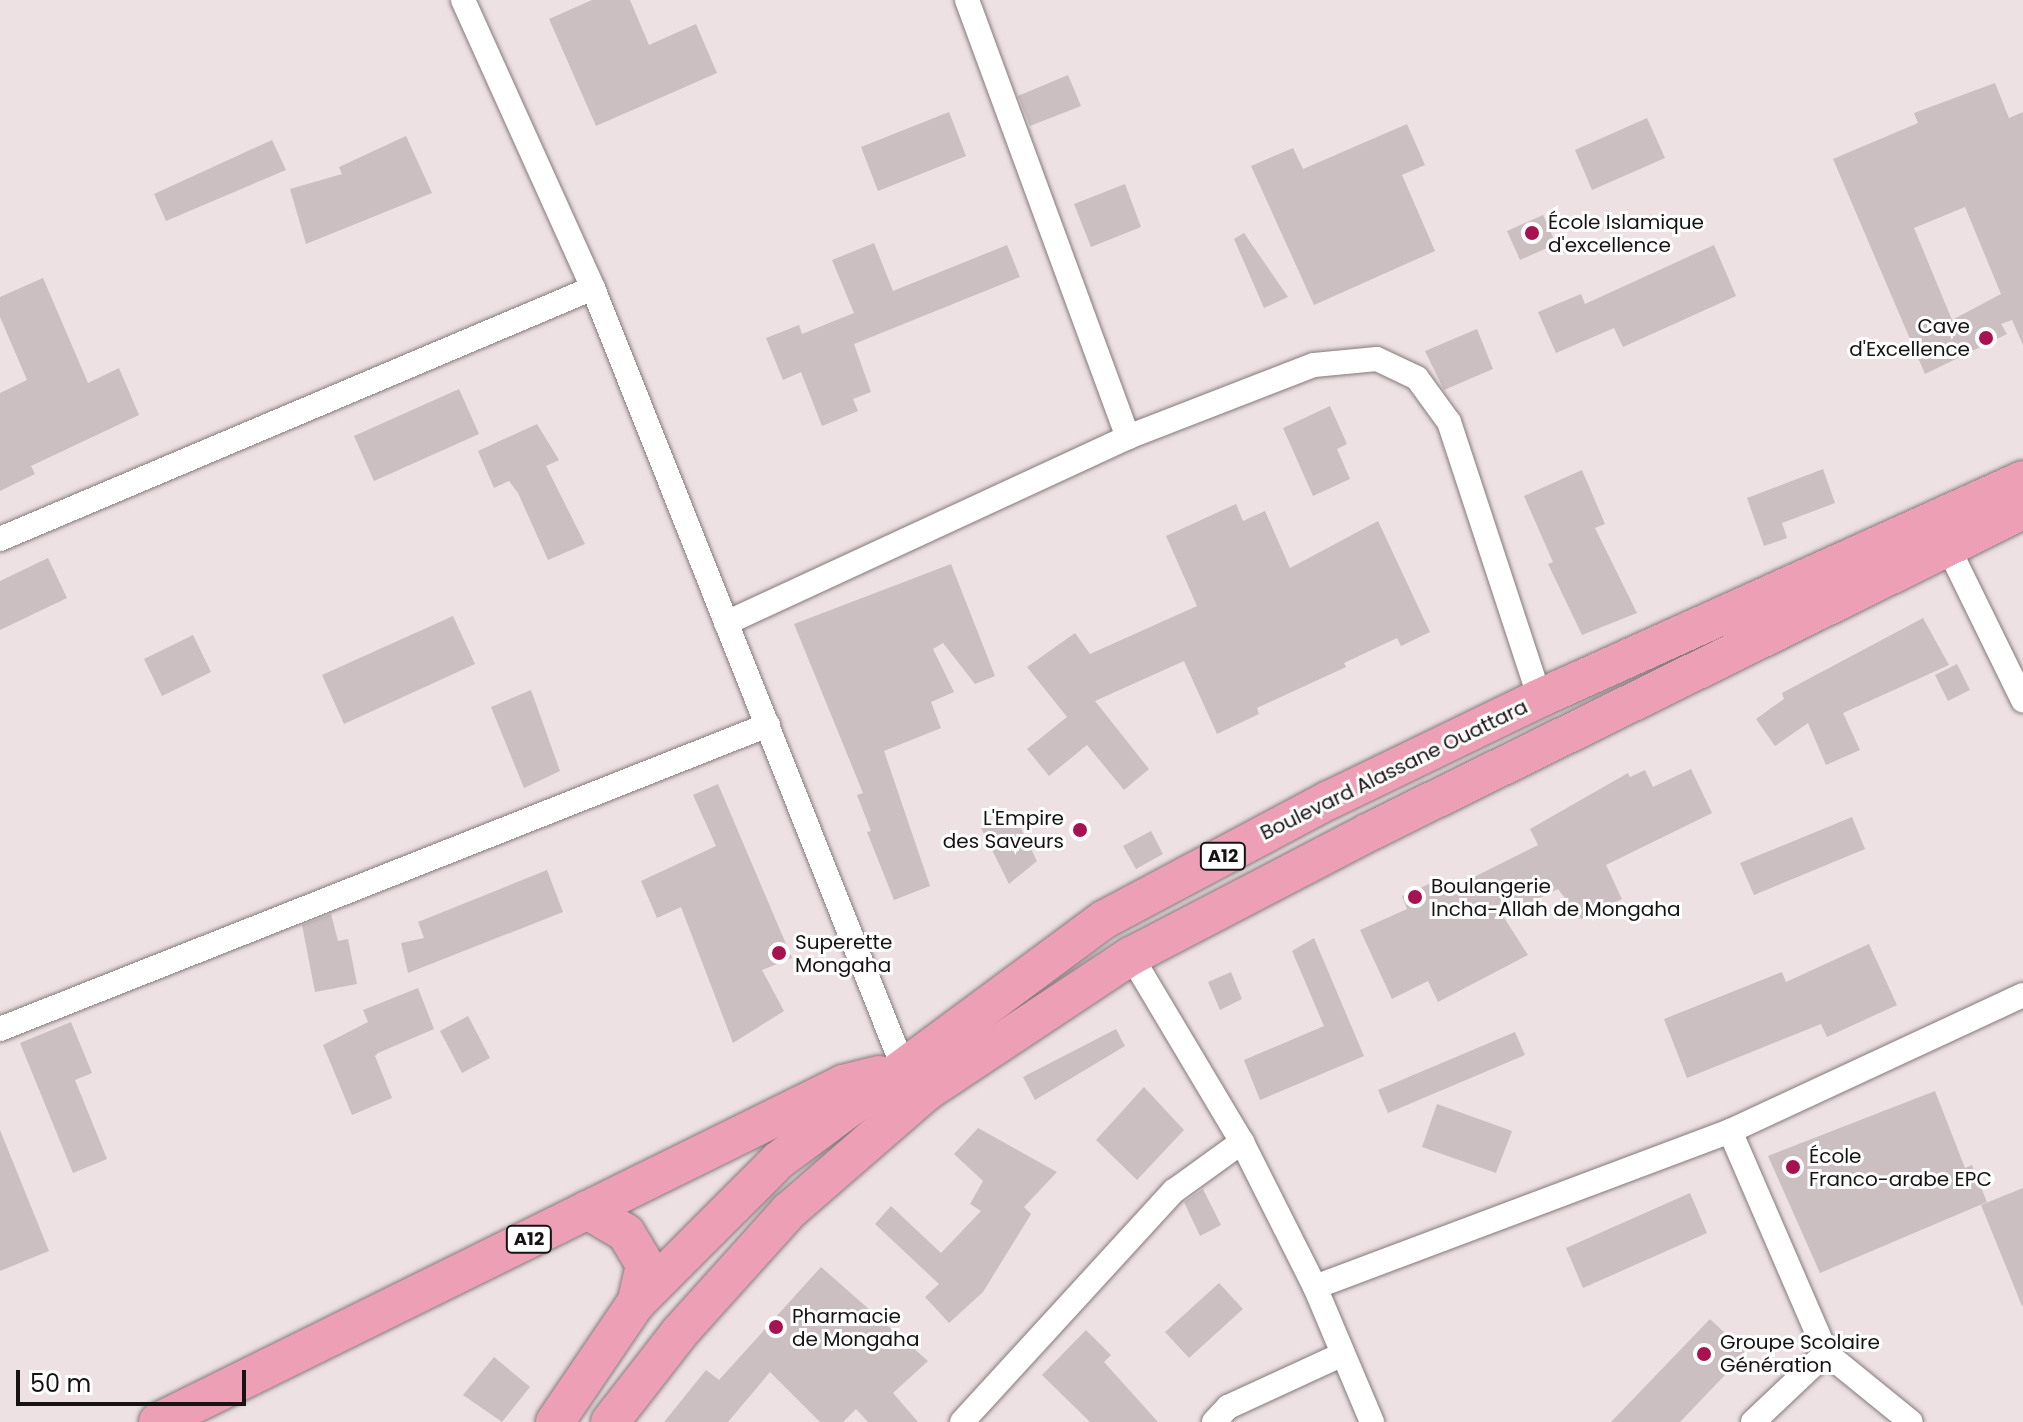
<!DOCTYPE html>
<meta charset="utf-8">
<style>
body{margin:0}
#map{position:relative;width:2023px;height:1422px;overflow:hidden;background:#ede1e3;font-family:Poppins,sans-serif}
div>[style]{position:absolute}
.building>*{inset:0;background:#cbbfc1}
.roads{filter:drop-shadow(0 0 2px #84797b) drop-shadow(0 0 2px #84797b)}
.street>*{height:24px;margin:-12px;padding:0 12px;transform-origin:12px;border-radius:12px;background:#fff}
.primary>*{height:38px;margin:-19px;padding:0 19px;transform-origin:19px;border-radius:19px;background:#ed9fb6}
.dots>*{width:22px;height:22px;translate:-50% -50%;box-sizing:border-box;border:4px solid #fff;border-radius:50%}
span{translate:-50% -50%;white-space:nowrap;text-align:center;line-height:1.15;-webkit-text-stroke:6px #fff;paint-order:stroke}
.shield-label span{padding:2px 6px;background:#fff;border:2px solid;border-radius:6px;-webkit-text-stroke-width:0}
.shield-label{font-size:18px;color:#171213;font-weight:700}
.poi-label{font-size:20px;color:#171213}
.left{translate:0 -50%;text-align:left}
.right{translate:-100% -50%;text-align:right}
.street-label{font-size:20px;color:#171213}
.scale{position:absolute;left:16px;top:1370px;width:230px;height:36px;box-sizing:border-box;border:4px solid #171213;border-top:0;padding-left:10px;font-size:24px;line-height:28px;white-space:nowrap;color:#171213;-webkit-text-stroke:6px #fff;paint-order:stroke}
</style>
<div id="map">
<div class="building">
<div style="clip-path:polygon(592px 0,630px 0,649px 45px,696px 24px,717px 73px,596px 126px,549px 19px)"></div>
<div style="clip-path:polygon(1068px 75px,1081px 106px,1030px 126px,1018px 96px)"></div>
<div style="clip-path:polygon(evenodd,1995px 83px,2009px 118px,2023px 112px,2023px 345px,2012px 320px,2001px 324px,2007px 334px,1925px 374px,1833px 159px,1918px 123px,1914px 113px,1995px 83px,1965px 207px,2001px 294px,1952px 320px,1914px 228px,1965px 207px)"></div>
<div style="clip-path:polygon(949px 112px,966px 156px,878px 191px,861px 147px)"></div>
<div style="clip-path:polygon(1647px 118px,1665px 158px,1592px 190px,1575px 150px)"></div>
<div style="clip-path:polygon(1407px 124px,1425px 165px,1402px 175px,1435px 251px,1314px 305px,1251px 166px,1293px 148px,1303px 169px)"></div>
<div style="clip-path:polygon(406px 136px,432px 193px,306px 244px,290px 189px,342px 174px,339px 167px)"></div>
<div style="clip-path:polygon(272px 140px,286px 170px,166px 221px,154px 194px)"></div>
<div style="clip-path:polygon(1125px 184px,1141px 227px,1091px 247px,1074px 204px)"></div>
<div style="clip-path:polygon(1543px 215px,1556px 244px,1520px 260px,1507px 231px)"></div>
<div style="clip-path:polygon(1244px 233px,1288px 297px,1264px 308px,1234px 239px)"></div>
<div style="clip-path:polygon(874px 243px,893px 291px,1007px 245px,1020px 277px,854px 344px,871px 392px,853px 399px,858px 411px,822px 426px,801px 372px,783px 380px,766px 338px,799px 325px,802px 334px,854px 313px,832px 260px)"></div>
<div style="clip-path:polygon(1714px 245px,1736px 296px,1623px 347px,1614px 328px,1556px 353px,1538px 312px,1581px 294px,1585px 304px)"></div>
<div style="clip-path:polygon(43px 278px,88px 383px,119px 368px,139px 415px,31px 466px,35px 474px,0 491px,0 393px,27px 380px,0 317px,0 297px)"></div>
<div style="clip-path:polygon(1477px 329px,1493px 369px,1444px 390px,1425px 351px)"></div>
<div style="clip-path:polygon(459px 389px,479px 434px,374px 481px,354px 436px)"></div>
<div style="clip-path:polygon(1330px 406px,1347px 444px,1337px 449px,1350px 479px,1313px 496px,1283px 428px)"></div>
<div style="clip-path:polygon(537px 424px,559px 460px,546px 466px,585px 544px,548px 560px,518px 493px,509px 481px,494px 488px,478px 451px)"></div>
<div style="clip-path:polygon(1823px 469px,1835px 503px,1782px 523px,1787px 538px,1764px 546px,1747px 498px)"></div>
<div style="clip-path:polygon(1582px 470px,1605px 524px,1595px 528px,1637px 613px,1582px 635px,1548px 564px,1553px 562px,1524px 496px)"></div>
<div style="clip-path:polygon(1236px 504px,1243px 521px,1265px 511px,1290px 568px,1378px 521px,1430px 632px,1401px 646px,1397px 638px,1344px 663px,1346px 667px,1257px 708px,1259px 714px,1217px 734px,1184px 661px,1095px 701px,1149px 769px,1124px 790px,1087px 745px,1049px 776px,1027px 749px,1067px 717px,1027px 667px,1075px 633px,1090px 654px,1197px 606px,1166px 536px)"></div>
<div style="clip-path:polygon(48px 558px,67px 598px,0 630px,0 581px)"></div>
<div style="clip-path:polygon(951px 564px,995px 676px,975px 684px,943px 643px,933px 649px,954px 692px,931px 702px,941px 728px,884px 751px,930px 886px,894px 900px,867px 832px,871px 831px,857px 795px,863px 793px,794px 624px)"></div>
<div style="clip-path:polygon(453px 616px,475px 664px,344px 724px,322px 675px)"></div>
<div style="clip-path:polygon(1923px 618px,1949px 665px,1843px 713px,1860px 750px,1826px 765px,1808px 723px,1775px 746px,1756px 719px,1784px 699px,1782px 693px)"></div>
<div style="clip-path:polygon(193px 635px,211px 672px,162px 696px,144px 659px)"></div>
<div style="clip-path:polygon(1957px 664px,1970px 690px,1948px 701px,1935px 675px)"></div>
<div style="clip-path:polygon(531px 690px,560px 771px,524px 788px,491px 707px)"></div>
<div style="clip-path:polygon(1691px 769px,1712px 813px,1606px 865px,1622px 899px,1581px 919px,1558px 889px,1503px 916px,1528px 955px,1438px 1002px,1428px 981px,1392px 999px,1360px 930px,1407px 909px,1402px 896px,1438px 880px,1444px 892px,1538px 845px,1530px 829px,1628px 773px,1630px 777px,1645px 770px,1653px 787px)"></div>
<div style="clip-path:polygon(718px 784px,792px 958px,762px 970px,784px 1011px,733px 1043px,681px 907px,657px 918px,641px 881px,716px 846px,693px 795px)"></div>
<div style="clip-path:polygon(1013px 812px,1037px 861px,1009px 884px,981px 828px)"></div>
<div style="clip-path:polygon(1852px 817px,1865px 849px,1754px 895px,1740px 863px)"></div>
<div style="clip-path:polygon(1151px 831px,1163px 854px,1136px 869px,1123px 846px)"></div>
<div style="clip-path:polygon(547px 870px,563px 912px,408px 973px,401px 943px,424px 938px,418px 922px)"></div>
<div style="clip-path:polygon(331px 914px,338px 941px,348px 939px,357px 984px,315px 992px,302px 925px)"></div>
<div style="clip-path:polygon(1314px 938px,1364px 1056px,1260px 1100px,1244px 1060px,1324px 1026px,1292px 951px)"></div>
<div style="clip-path:polygon(1869px 944px,1897px 1005px,1827px 1037px,1821px 1024px,1687px 1078px,1664px 1019px,1782px 972px,1786px 982px)"></div>
<div style="clip-path:polygon(1231px 972px,1242px 999px,1220px 1010px,1208px 982px)"></div>
<div style="clip-path:polygon(418px 988px,434px 1029px,378px 1053px,375px 1056px,392px 1098px,352px 1115px,323px 1045px,368px 1022px,363px 1010px)"></div>
<div style="clip-path:polygon(468px 1016px,490px 1058px,462px 1073px,440px 1031px)"></div>
<div style="clip-path:polygon(71px 1022px,92px 1073px,75px 1080px,107px 1159px,73px 1173px,20px 1043px)"></div>
<div style="clip-path:polygon(1116px 1029px,1125px 1046px,1035px 1100px,1023px 1077px)"></div>
<div style="clip-path:polygon(1515px 1032px,1525px 1055px,1388px 1113px,1378px 1090px)"></div>
<div style="clip-path:polygon(1144px 1087px,1184px 1130px,1137px 1180px,1096px 1140px)"></div>
<div style="clip-path:polygon(1935px 1091px,1965px 1168px,1972px 1165px,1987px 1202px,1820px 1273px,1768px 1156px)"></div>
<div style="clip-path:polygon(1437px 1104px,1512px 1131px,1496px 1173px,1422px 1147px)"></div>
<div style="clip-path:polygon(978px 1128px,1057px 1172px,1024px 1207px,1031px 1214px,983px 1292px,949px 1323px,925px 1297px,939px 1284px,875px 1224px,891px 1206px,941px 1253px,981px 1211px,970px 1204px,983px 1181px,954px 1154px)"></div>
<div style="clip-path:polygon(0 1130px,49px 1251px,0 1271px)"></div>
<div style="clip-path:polygon(2023px 1188px,2023px 1306px,2022px 1306px,1981px 1205px)"></div>
<div style="clip-path:polygon(1203px 1189px,1221px 1225px,1200px 1236px,1184px 1202px)"></div>
<div style="clip-path:polygon(1690px 1193px,1707px 1233px,1583px 1288px,1566px 1248px)"></div>
<div style="clip-path:polygon(821px 1267px,928px 1361px,893px 1393px,918px 1422px,868px 1422px,856px 1409px,843px 1422px,820px 1422px,770px 1372px,728px 1422px,664px 1422px,706px 1370px,719px 1380px)"></div>
<div style="clip-path:polygon(1219px 1283px,1243px 1309px,1189px 1358px,1165px 1332px)"></div>
<div style="clip-path:polygon(1710px 1319px,1746px 1353px,1680px 1422px,1611px 1422px)"></div>
<div style="clip-path:polygon(1086px 1330px,1111px 1355px,1104px 1362px,1158px 1422px,1090px 1422px,1042px 1375px)"></div>
<div style="clip-path:polygon(494px 1357px,530px 1387px,502px 1422px,463px 1395px)"></div>
</div>
<div class="roads">
<div class="street">
<div style="left:463px;top:0;width:316px;rotate:65.7deg"></div>
<div style="left:593px;top:288px;width:841px;rotate:68.29deg"></div>
<div style="left:967px;top:0;width:466px;rotate:69.8deg"></div>
<div style="left:1943px;top:537px;width:182px;rotate:63.9deg"></div>
<div style="left:0;top:539px;width:644px;rotate:-22.94deg"></div>
<div style="left:726px;top:623px;width:443px;rotate:-24.8deg"></div>
<div style="left:1128px;top:437px;width:199px;rotate:-21.2deg"></div>
<div style="left:1314px;top:365px;width:63px;rotate:-5.4deg"></div>
<div style="left:1377px;top:359px;width:44px;rotate:25.4deg"></div>
<div style="left:1417px;top:378px;width:54px;rotate:54deg"></div>
<div style="left:1449px;top:422px;width:291px;rotate:71.8deg"></div>
<div style="left:1131px;top:956px;width:217px;rotate:59.2deg"></div>
<div style="left:1242px;top:1142px;width:162px;rotate:63.3deg"></div>
<div style="left:1315px;top:1287px;width:147px;rotate:67.1deg"></div>
<div style="left:0;top:1029px;width:826px;rotate:-21.6deg"></div>
<div style="left:1730px;top:1131px;width:242px;rotate:66.6deg"></div>
<div style="left:1826px;top:1353px;width:109px;rotate:39.1deg"></div>
<div style="left:1315px;top:1287px;width:443px;rotate:-20.6deg"></div>
<div style="left:1730px;top:1131px;width:323px;rotate:-24.9deg"></div>
<div style="left:962px;top:1422px;width:314px;rotate:-47.5deg"></div>
<div style="left:1174px;top:1191px;width:84px;rotate:-35.8deg"></div>
<div style="left:1214px;top:1422px;width:21px;rotate:-47deg"></div>
<div style="left:1228px;top:1407px;width:124px;rotate:-24.7deg"></div>
<div style="left:1753px;top:1422px;width:100px;rotate:-43.4deg"></div>
</div>
<div class="primary">
<div style="left:587px;top:1210px;width:45px;rotate:30.5deg"></div>
<div style="left:626px;top:1233px;width:37px;rotate:59deg"></div>
<div style="left:645px;top:1265px;width:39px;rotate:103deg"></div>
<div style="left:158px;top:1422px;width:764px;rotate:-26.26deg"></div>
<div style="left:843px;top:1084px;width:37px;rotate:-14deg"></div>
<div style="left:555px;top:1422px;width:144px;rotate:-55.8deg"></div>
<div style="left:636px;top:1303px;width:202px;rotate:-45deg"></div>
<div style="left:779px;top:1160px;width:405px;rotate:-36.5deg"></div>
<div style="left:1105px;top:919px;width:254px;rotate:-28deg"></div>
<div style="left:1329px;top:800px;width:234px;rotate:-25.8deg"></div>
<div style="left:1540px;top:698px;width:530px;rotate:-24.29deg"></div>
<div style="left:610px;top:1422px;width:114px;rotate:-52.1deg"></div>
<div style="left:680px;top:1332px;width:163px;rotate:-48deg"></div>
<div style="left:789px;top:1211px;width:181px;rotate:-41deg"></div>
<div style="left:926px;top:1092px;width:246px;rotate:-33.6deg"></div>
<div style="left:1131px;top:956px;width:268px;rotate:-27.5deg"></div>
<div style="left:1369px;top:832px;width:729px;rotate:-26.21deg"></div>
</div>
</div>
<div class="dots">
<div style="left:1532px;top:233px;background:#a61350"></div>
<div style="left:1986px;top:338px;background:#a61350"></div>
<div style="left:1080px;top:830px;background:#a61350"></div>
<div style="left:1415px;top:897px;background:#a61350"></div>
<div style="left:779px;top:953px;background:#a61350"></div>
<div style="left:1793px;top:1167px;background:#a61350"></div>
<div style="left:776px;top:1327px;background:#a61350"></div>
<div style="left:1704px;top:1354px;background:#a61350"></div>
</div>
<div class="shield-label">
<span style="left:1223px;top:856px">A12</span>
<span style="left:529px;top:1239px">A12</span>
</div>
<div class="poi-label">
<span class="left" style="left:1548px;top:234px">École Islamique<br>d'excellence</span>
<span class="right" style="left:1970px;top:338px">Cave<br>d'Excellence</span>
<span class="right" style="left:1064px;top:830px">L'Empire<br>des Saveurs</span>
<span class="left" style="left:1431px;top:898px">Boulangerie<br>Incha-Allah de Mongaha</span>
<span class="left" style="left:795px;top:954px">Superette<br>Mongaha</span>
<span class="left" style="left:1809px;top:1168px">École<br>Franco-arabe EPC</span>
<span class="left" style="left:792px;top:1328px">Pharmacie<br>de Mongaha</span>
<span class="left" style="left:1720px;top:1354px">Groupe Scolaire<br>Génération</span>
</div>
<div class="street-label">
<span style="left:1394px;top:770px;rotate:-26deg">Boulevard Alassane Ouattara</span>
</div>
<div class="scale">50 m</div>
</div>
